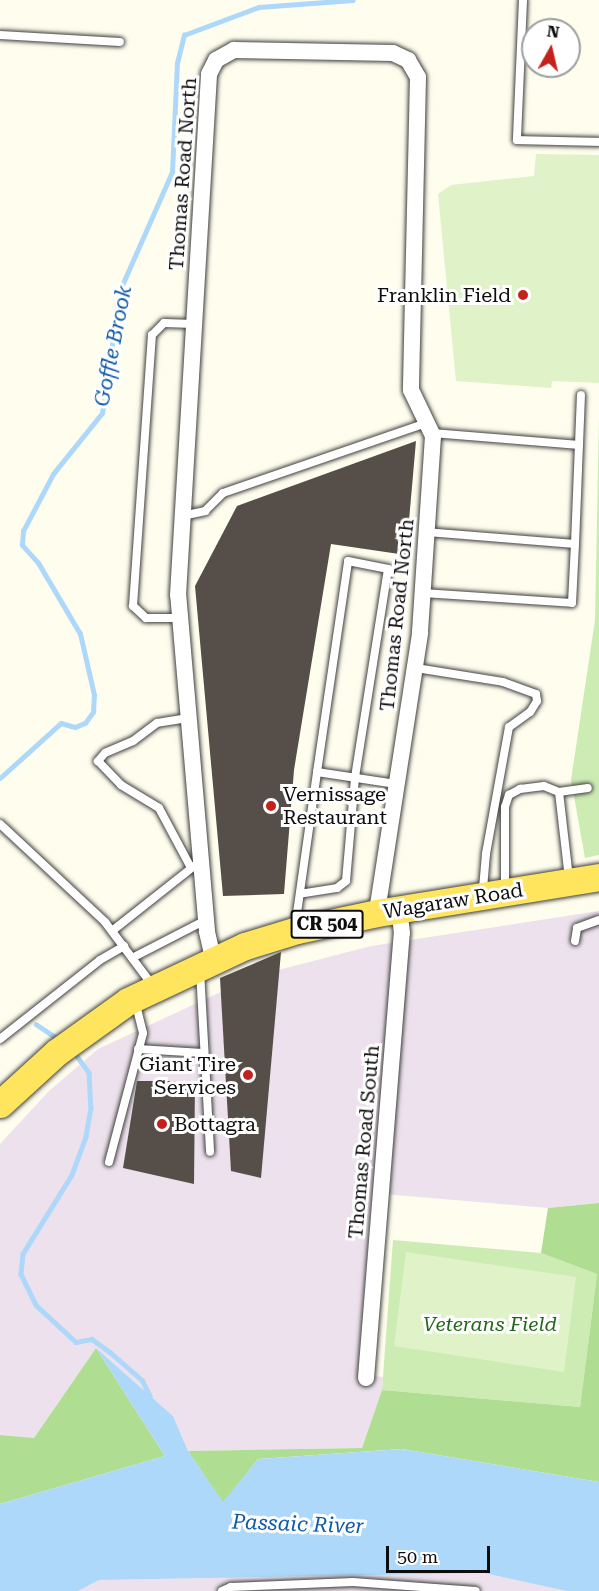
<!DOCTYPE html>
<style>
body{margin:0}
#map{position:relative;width:599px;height:1591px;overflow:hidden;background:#fffded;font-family:"Roboto Serif",serif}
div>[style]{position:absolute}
.industrial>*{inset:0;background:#ece1ec}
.green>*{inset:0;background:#cdecb4}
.forest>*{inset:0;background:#afde92}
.pitch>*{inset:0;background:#e0f2c7}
.water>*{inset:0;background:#aed8fa}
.stream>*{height:4.5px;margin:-2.25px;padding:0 2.25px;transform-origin:2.25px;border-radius:2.25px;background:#aed8fa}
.building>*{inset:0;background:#564f49}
.roads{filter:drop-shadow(0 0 2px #404040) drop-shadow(0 0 2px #404040)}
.service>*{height:8px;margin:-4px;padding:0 4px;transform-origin:4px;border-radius:4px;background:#fff}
.minor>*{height:16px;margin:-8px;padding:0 8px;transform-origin:8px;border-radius:8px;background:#fff}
.primary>*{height:27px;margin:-13.5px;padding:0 13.5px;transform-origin:13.5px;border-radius:13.5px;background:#ffe45d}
.dots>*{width:16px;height:16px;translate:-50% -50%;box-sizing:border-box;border:3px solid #fff;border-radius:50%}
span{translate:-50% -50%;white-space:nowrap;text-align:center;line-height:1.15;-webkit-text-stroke:6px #fff;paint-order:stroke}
.shield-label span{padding:2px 4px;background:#fff;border:2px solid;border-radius:4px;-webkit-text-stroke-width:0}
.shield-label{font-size:18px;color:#0d0d0d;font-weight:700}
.street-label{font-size:20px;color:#0d0d0d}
.poi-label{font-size:20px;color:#0d0d0d}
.right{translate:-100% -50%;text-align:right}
.left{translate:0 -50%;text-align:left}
.park-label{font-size:20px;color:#246919;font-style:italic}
.water-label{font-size:21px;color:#0f59a6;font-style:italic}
.north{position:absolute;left:521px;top:18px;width:60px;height:60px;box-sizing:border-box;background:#fff;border:2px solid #9e9e9e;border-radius:50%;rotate:8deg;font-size:16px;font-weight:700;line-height:24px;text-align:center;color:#0d0d0d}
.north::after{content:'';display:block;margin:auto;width:21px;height:27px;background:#c5211c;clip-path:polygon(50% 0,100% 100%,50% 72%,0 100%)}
.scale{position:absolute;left:386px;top:1546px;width:104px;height:27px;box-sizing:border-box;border:3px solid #0d0d0d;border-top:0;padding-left:8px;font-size:18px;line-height:21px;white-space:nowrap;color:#0d0d0d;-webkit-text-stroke:4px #fff;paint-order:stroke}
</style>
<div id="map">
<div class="industrial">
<div style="clip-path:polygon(599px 911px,599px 1203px,548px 1208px,372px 1193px,358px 1374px,383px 1377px,382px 1390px,362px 1448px,188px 1451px,173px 1416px,96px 1348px,34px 1438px,0 1435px,0 1144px,49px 1091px,98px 1049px,255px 976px,371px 946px)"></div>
<div style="clip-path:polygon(484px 1573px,566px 1591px,78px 1591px,99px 1580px)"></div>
</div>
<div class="green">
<div style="clip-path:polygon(599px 416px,599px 855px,585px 858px,571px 780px,595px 620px)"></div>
<div style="clip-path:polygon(393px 1240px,541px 1253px,597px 1274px,580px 1407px,382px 1390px)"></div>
</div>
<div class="forest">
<div style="clip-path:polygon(599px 1203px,599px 1482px,402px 1449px,258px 1459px,223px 1503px,188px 1451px,362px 1448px,382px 1390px,580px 1407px,597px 1274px,541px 1253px,548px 1208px)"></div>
<div style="clip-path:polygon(96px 1348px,165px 1456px,0 1504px,0 1435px,34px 1438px)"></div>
</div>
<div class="pitch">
<div style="clip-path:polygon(536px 154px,599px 155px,599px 383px,552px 381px,551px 388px,456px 381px,438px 194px,451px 185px,534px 176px)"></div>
<div style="clip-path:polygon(406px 1252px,576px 1277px,564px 1372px,394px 1346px)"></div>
</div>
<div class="water">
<div style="clip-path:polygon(96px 1348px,173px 1416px,188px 1451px,223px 1502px,258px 1459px,402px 1449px,599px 1482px,599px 1591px,566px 1591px,484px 1573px,99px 1580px,78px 1591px,0 1591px,0 1504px,165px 1456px)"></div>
</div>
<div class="stream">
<div style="left:0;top:778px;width:82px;rotate:-42deg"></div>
<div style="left:61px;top:723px;width:15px;rotate:16deg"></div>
<div style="left:75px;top:727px;width:11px;rotate:-22deg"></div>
<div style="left:85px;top:723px;width:14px;rotate:-54deg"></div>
<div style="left:93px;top:712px;width:17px;rotate:-87deg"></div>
<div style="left:94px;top:695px;width:63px;rotate:-102.9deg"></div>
<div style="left:80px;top:634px;width:82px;rotate:-120.6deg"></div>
<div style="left:38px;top:563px;width:24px;rotate:-132deg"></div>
<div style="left:22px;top:545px;width:14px;rotate:-86deg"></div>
<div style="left:23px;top:531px;width:64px;rotate:-62.2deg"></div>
<div style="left:53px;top:474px;width:78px;rotate:-51.2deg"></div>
<div style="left:102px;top:413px;width:124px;rotate:-81.7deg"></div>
<div style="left:120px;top:290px;width:129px;rotate:-66.2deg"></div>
<div style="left:172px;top:172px;width:109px;rotate:-87.4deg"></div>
<div style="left:177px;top:63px;width:29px;rotate:-76deg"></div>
<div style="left:184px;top:35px;width:80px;rotate:-20.5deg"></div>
<div style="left:259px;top:7px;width:94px;rotate:-4.3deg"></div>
<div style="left:36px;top:1024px;width:27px;rotate:34deg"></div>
<div style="left:74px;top:1052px;width:26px;rotate:54deg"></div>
<div style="left:89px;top:1073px;width:35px;rotate:87deg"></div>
<div style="left:91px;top:1108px;width:29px;rotate:100deg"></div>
<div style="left:86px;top:1137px;width:40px;rotate:110.2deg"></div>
<div style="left:72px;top:1175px;width:93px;rotate:121.8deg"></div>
<div style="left:23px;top:1254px;width:20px;rotate:96deg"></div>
<div style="left:21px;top:1274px;width:34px;rotate:64deg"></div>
<div style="left:36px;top:1305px;width:54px;rotate:42.8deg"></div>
<div style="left:76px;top:1342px;width:16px;rotate:-11deg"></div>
<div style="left:92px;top:1339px;width:22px;rotate:36deg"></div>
<div style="left:110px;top:1352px;width:43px;rotate:41.2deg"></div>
<div style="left:142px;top:1380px;width:18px;rotate:63deg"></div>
</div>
<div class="building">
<div style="clip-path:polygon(416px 441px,406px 555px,331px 544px,294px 770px,284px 894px,223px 896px,195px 586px,237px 506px)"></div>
<div style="clip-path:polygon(281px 952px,261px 1178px,231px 1171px,220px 978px)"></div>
<div style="clip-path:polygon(137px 1081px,195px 1081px,194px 1184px,123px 1168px)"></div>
</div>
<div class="roads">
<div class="service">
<div style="left:523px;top:0;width:140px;rotate:92.5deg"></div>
<div style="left:517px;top:140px;width:82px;rotate:1.4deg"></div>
<div style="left:0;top:35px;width:120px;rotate:3.3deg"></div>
<div style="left:433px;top:433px;width:146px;rotate:4.7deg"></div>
<div style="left:182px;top:516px;width:24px;rotate:-12deg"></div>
<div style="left:205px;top:511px;width:25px;rotate:-45deg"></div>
<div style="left:223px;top:493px;width:218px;rotate:-19deg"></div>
<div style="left:575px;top:544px;width:149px;rotate:-87.7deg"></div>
<div style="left:423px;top:593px;width:149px;rotate:3.8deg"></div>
<div style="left:572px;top:603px;width:59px;rotate:-87.1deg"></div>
<div style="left:575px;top:544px;width:148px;rotate:-175.4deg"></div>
<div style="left:179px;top:618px;width:33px;rotate:180deg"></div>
<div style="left:146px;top:618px;width:18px;rotate:-137deg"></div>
<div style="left:133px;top:606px;width:272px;rotate:-86deg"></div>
<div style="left:152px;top:335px;width:17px;rotate:-45deg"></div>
<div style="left:164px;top:323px;width:30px;rotate:2deg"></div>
<div style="left:416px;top:668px;width:88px;rotate:9.1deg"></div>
<div style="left:503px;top:682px;width:35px;rotate:20deg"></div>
<div style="left:536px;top:694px;width:7px;rotate:82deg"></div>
<div style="left:537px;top:701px;width:13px;rotate:122deg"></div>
<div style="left:530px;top:712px;width:26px;rotate:144deg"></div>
<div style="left:509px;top:727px;width:129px;rotate:100.3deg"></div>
<div style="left:486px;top:854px;width:38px;rotate:95deg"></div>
<div style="left:188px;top:718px;width:31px;rotate:171deg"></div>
<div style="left:157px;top:723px;width:30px;rotate:143deg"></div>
<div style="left:133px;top:741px;width:30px;rotate:157deg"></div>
<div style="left:105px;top:753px;width:11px;rotate:131deg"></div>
<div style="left:98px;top:761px;width:33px;rotate:46deg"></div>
<div style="left:121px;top:785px;width:44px;rotate:31.2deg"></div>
<div style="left:159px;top:808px;width:68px;rotate:61.9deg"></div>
<div style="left:317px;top:772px;width:80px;rotate:8.6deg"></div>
<div style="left:559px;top:792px;width:29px;rotate:-8deg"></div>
<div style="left:0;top:824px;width:144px;rotate:43deg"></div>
<div style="left:105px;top:922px;width:80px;rotate:53.1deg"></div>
<div style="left:505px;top:888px;width:81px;rotate:-90deg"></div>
<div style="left:505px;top:807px;width:13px;rotate:-72deg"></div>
<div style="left:509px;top:795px;width:13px;rotate:-29deg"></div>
<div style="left:520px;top:789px;width:24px;rotate:-7deg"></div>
<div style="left:544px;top:786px;width:16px;rotate:22deg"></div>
<div style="left:559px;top:792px;width:87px;rotate:83.4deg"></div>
<div style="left:295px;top:927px;width:157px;rotate:-81.9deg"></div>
<div style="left:317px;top:772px;width:213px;rotate:-81.6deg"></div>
<div style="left:348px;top:561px;width:41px;rotate:11.3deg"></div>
<div style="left:388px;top:569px;width:212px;rotate:99deg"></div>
<div style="left:355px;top:778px;width:103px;rotate:95deg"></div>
<div style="left:346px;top:881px;width:11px;rotate:142deg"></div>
<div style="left:337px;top:888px;width:37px;rotate:171deg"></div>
<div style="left:112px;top:931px;width:105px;rotate:-38.4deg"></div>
<div style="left:575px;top:941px;width:13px;rotate:-81deg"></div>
<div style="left:577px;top:928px;width:23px;rotate:-20deg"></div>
<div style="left:132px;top:958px;width:83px;rotate:-27.2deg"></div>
<div style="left:200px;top:971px;width:181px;rotate:86.8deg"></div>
<div style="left:0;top:1039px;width:127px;rotate:-38.3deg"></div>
<div style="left:100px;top:960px;width:28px;rotate:-30deg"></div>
<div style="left:138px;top:1049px;width:65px;rotate:3.5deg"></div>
<div style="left:109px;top:1162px;width:133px;rotate:-75.2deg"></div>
<div style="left:143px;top:1033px;width:34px;rotate:-104deg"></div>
<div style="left:222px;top:1591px;width:10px;rotate:-24deg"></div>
<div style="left:231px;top:1587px;width:122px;rotate:-2.3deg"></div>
<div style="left:353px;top:1582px;width:123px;rotate:4.2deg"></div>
</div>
<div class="minor">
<div style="left:213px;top:958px;width:28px;rotate:-103deg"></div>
<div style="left:207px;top:931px;width:337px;rotate:-94.9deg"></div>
<div style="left:178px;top:595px;width:522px;rotate:-86.59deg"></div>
<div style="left:209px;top:74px;width:16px;rotate:-63deg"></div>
<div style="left:216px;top:60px;width:21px;rotate:-29deg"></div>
<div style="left:234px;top:50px;width:159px;rotate:1.1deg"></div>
<div style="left:393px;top:53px;width:17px;rotate:25deg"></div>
<div style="left:408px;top:60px;width:20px;rotate:60deg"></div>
<div style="left:418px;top:77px;width:313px;rotate:91.3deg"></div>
<div style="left:411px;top:390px;width:51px;rotate:64.4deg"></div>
<div style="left:433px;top:436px;width:198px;rotate:93.8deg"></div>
<div style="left:420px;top:634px;width:282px;rotate:98.8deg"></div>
<div style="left:366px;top:1378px;width:446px;rotate:-85.4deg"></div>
<div style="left:402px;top:933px;width:23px;rotate:-97deg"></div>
</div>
<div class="primary">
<div style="left:0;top:1104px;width:77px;rotate:-42.4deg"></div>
<div style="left:57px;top:1052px;width:87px;rotate:-35.7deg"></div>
<div style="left:128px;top:1001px;width:129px;rotate:-25.2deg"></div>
<div style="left:245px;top:946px;width:54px;rotate:-17.1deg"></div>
<div style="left:297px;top:930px;width:82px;rotate:-12deg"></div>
<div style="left:377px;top:913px;width:225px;rotate:-9.2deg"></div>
</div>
</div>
<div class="dots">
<div style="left:523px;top:295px;background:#c5211c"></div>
<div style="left:271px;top:806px;background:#c5211c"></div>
<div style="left:248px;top:1075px;background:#c5211c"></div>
<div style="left:162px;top:1124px;background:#c5211c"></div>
</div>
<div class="shield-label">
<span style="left:327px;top:924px">CR 504</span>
</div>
<div class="street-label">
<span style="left:183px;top:174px;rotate:-86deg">Thomas Road North</span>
<span style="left:397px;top:615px;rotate:-84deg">Thomas Road North</span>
<span style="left:453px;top:901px;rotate:-9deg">Wagaraw Road</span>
<span style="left:364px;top:1142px;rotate:-85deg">Thomas Road South</span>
</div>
<div class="poi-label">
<span class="right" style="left:511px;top:295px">Franklin Field</span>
<span class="left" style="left:283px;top:806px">Vernissage<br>Restaurant</span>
<span class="right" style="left:236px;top:1076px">Giant Tire<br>Services</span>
<span class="left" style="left:174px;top:1124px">Bottagra</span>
</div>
<div class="park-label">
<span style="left:490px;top:1324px">Veterans Field</span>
</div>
<div class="water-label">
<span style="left:113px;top:346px;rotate:-79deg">Goffle Brook</span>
<span style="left:298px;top:1524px;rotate:2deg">Passaic River</span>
</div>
<div class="north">N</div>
<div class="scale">50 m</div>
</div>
